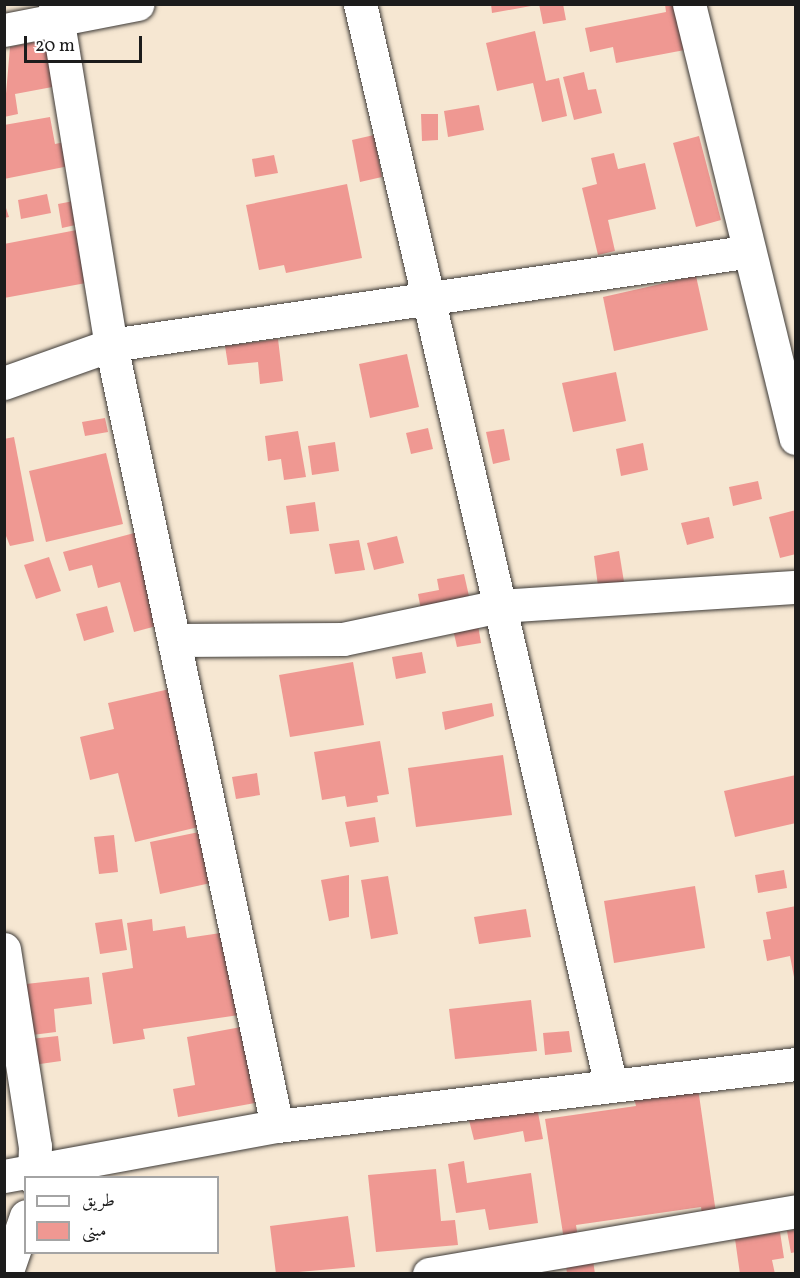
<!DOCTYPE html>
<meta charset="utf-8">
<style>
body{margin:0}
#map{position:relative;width:800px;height:1278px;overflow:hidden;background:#f6e7d2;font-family:Vollkorn,Amiri,serif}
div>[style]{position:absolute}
.building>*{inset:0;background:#ef9892}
.roads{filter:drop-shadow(0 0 2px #3d3a37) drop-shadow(0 0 2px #3d3a37)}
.minor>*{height:33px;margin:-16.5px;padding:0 16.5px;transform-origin:16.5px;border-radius:16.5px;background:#fff}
span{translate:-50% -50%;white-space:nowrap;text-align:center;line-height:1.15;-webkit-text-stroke:4.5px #fff;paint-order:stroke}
.frame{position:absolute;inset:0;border:6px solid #1c1c1c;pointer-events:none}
.legend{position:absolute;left:24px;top:1176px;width:195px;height:78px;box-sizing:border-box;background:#fff;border:2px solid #a4a4a4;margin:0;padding:8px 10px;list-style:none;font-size:18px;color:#1c1c1c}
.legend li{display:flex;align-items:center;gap:12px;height:30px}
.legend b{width:30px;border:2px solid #a4a4a4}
.scale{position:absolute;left:24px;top:36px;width:118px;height:27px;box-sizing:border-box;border:3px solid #1c1c1c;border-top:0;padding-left:8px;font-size:18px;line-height:21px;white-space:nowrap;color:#1c1c1c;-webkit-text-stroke:4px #fff;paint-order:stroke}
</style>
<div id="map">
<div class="building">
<div style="clip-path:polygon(491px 4px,531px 4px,531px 6px,492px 13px)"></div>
<div style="clip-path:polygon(539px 4px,563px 4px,566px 20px,543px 24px)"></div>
<div style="clip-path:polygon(665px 4px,681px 4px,690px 49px,616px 63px,613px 47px,590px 52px,585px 28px,666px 12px)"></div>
<div style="clip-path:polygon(535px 31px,546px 81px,559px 78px,567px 116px,542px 122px,533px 83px,497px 91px,486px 43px)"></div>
<div style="clip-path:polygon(54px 38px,63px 85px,15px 94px,18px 114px,4px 117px,10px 47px)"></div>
<div style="clip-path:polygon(584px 72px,588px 90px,596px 89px,602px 113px,574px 120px,563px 77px)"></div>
<div style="clip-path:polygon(479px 105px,484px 130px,448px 137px,444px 111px)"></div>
<div style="clip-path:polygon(421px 114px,438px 114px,438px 140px,422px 141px)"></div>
<div style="clip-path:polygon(50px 117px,55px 144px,65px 142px,69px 166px,4px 179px,4px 125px)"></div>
<div style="clip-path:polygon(374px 135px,382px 177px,360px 182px,352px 140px)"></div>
<div style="clip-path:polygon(699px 136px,721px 220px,696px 227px,673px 143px)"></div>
<div style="clip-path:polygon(614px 153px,618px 169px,645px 163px,656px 209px,608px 220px,615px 251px,598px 255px,582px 188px,597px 184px,591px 158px)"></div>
<div style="clip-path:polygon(274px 155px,278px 173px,255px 177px,252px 159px)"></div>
<div style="clip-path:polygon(347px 184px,362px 258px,286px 273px,284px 265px,259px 270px,246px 205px)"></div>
<div style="clip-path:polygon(47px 194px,51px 213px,21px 219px,18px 200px)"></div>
<div style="clip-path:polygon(84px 199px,89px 222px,62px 228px,58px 204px)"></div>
<div style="clip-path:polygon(4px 202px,9px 217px,4px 218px)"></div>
<div style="clip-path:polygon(87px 228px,97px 281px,4px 298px,4px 244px)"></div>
<div style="clip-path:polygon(696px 276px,708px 330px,614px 351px,603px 297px)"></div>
<div style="clip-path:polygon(278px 339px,283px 381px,260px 384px,258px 362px,228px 365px,225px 346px)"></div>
<div style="clip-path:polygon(407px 354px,419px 407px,370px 418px,359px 364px)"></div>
<div style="clip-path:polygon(616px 372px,626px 421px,573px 432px,562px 383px)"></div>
<div style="clip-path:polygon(105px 418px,108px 432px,85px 436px,82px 422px)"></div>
<div style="clip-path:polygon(428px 428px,433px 449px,411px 454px,406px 433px)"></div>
<div style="clip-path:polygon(504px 429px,510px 460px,493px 464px,486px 432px)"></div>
<div style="clip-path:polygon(298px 431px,306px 477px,284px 480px,281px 459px,268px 461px,265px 436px)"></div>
<div style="clip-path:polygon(14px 437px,34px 541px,10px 546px,4px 531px,4px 439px)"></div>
<div style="clip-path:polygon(335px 442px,339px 471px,312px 475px,308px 446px)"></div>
<div style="clip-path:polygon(643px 443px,648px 470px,621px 476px,616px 449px)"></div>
<div style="clip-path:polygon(106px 453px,123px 524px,46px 542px,29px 471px)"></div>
<div style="clip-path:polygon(758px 481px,762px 499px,733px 506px,729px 487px)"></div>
<div style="clip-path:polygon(315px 502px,319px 531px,290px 534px,286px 506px)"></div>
<div style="clip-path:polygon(796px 510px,796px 554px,780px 558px,769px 517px)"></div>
<div style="clip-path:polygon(709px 517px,714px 538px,687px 545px,681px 523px)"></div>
<div style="clip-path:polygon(138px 532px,164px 624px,134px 632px,120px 582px,98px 588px,92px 565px,69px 571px,63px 552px)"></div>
<div style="clip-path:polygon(397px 536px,404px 563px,374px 570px,367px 543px)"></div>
<div style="clip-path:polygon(359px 540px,365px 570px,335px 574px,329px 544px)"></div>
<div style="clip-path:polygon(619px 551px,624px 582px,598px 586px,594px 556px)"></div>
<div style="clip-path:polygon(49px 557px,61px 591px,36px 599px,24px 565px)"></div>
<div style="clip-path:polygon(464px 574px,471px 605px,422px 615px,418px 594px,439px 590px,437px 579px)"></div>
<div style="clip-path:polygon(107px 606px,114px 632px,84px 641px,76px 614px)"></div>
<div style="clip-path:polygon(478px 625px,481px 643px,457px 647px,453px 629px)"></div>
<div style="clip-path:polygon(422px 652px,426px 673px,396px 679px,392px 657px)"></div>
<div style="clip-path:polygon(353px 662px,364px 725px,290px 737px,279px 675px)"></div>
<div style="clip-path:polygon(174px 688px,207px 825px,135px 842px,118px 773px,90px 780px,80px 737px,114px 729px,108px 703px)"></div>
<div style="clip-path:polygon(492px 703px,494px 716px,445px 730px,442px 712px)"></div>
<div style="clip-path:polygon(380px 741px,389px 794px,377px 796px,378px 802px,347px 807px,345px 796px,322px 800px,314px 752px)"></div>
<div style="clip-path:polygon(503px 755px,512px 815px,416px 827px,408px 768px)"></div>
<div style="clip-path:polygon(257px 773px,260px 795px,236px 799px,232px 777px)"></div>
<div style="clip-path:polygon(796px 775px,796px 823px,735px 837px,724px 791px)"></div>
<div style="clip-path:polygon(375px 817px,379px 842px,350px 847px,345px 822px)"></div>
<div style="clip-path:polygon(209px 830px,220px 881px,160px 894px,150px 842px)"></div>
<div style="clip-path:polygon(114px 835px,118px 872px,99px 874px,94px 837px)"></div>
<div style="clip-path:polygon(784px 870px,787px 888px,758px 893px,755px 875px)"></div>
<div style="clip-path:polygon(349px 875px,349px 917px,329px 921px,321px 880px)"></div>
<div style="clip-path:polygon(388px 876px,398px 934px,371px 939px,361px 880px)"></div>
<div style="clip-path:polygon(695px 886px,705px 948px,614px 963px,604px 901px)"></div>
<div style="clip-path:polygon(796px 906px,796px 977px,794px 977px,790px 956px,767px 961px,763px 940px,771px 939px,766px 912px)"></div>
<div style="clip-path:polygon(526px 909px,531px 937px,479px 944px,474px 917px)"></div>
<div style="clip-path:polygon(122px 919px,127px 950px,100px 954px,95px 923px)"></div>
<div style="clip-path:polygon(152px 919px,153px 931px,185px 926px,187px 938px,234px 931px,246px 1014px,143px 1029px,145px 1039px,113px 1044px,102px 973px,133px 968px,127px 923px)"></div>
<div style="clip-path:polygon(89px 977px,92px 1004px,54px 1009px,56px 1032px,32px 1035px,26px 984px)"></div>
<div style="clip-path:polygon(531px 1000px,537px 1051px,455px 1059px,449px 1009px)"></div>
<div style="clip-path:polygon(241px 1027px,255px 1103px,178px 1117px,173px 1089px,195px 1085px,187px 1037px)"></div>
<div style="clip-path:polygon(569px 1031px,572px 1052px,545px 1055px,543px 1033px)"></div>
<div style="clip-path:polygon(58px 1036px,61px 1061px,33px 1065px,30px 1039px)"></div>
<div style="clip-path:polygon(698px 1088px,717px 1220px,703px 1222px,701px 1207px,576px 1225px,578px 1238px,564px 1240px,545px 1119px,636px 1106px,634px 1098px)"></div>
<div style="clip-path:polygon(537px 1107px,543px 1139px,525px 1142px,523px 1131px,474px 1140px,469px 1120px)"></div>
<div style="clip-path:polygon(464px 1161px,467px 1183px,531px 1173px,538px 1223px,489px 1230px,485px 1209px,456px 1213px,448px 1164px)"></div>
<div style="clip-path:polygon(436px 1169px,441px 1221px,455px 1220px,458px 1245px,376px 1252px,368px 1175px)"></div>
<div style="clip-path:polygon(348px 1216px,355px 1267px,276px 1274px,270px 1226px)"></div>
<div style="clip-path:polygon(796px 1230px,796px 1252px,791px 1253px,787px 1231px)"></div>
<div style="clip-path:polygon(780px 1232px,784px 1258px,772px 1260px,775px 1274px,740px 1274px,735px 1239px)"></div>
<div style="clip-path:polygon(593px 1260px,595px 1274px,567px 1274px,566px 1265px)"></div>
</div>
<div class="roads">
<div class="minor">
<div style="left:55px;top:4px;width:346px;rotate:80.7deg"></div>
<div style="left:111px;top:345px;width:798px;rotate:78deg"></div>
<div style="left:360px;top:4px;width:1107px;rotate:76.94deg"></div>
<div style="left:689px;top:4px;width:447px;rotate:76.2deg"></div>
<div style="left:4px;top:30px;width:136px;rotate:-11deg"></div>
<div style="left:4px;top:383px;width:114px;rotate:-19.6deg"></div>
<div style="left:111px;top:345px;width:641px;rotate:-8.35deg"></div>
<div style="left:175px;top:640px;width:168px;rotate:-0.3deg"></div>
<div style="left:343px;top:639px;width:160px;rotate:-11.9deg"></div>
<div style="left:500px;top:606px;width:297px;rotate:-3.7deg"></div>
<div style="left:4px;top:949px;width:199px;rotate:81.1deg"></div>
<div style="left:35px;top:1146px;width:32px;rotate:92deg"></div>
<div style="left:4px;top:1176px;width:278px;rotate:-10.4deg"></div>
<div style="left:277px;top:1126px;width:523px;rotate:-6.81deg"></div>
<div style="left:6px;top:1274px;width:61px;rotate:-71deg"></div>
<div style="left:429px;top:1274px;width:372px;rotate:-9.7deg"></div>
</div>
</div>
<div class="frame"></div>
<ul class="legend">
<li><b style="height:8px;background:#fff"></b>طريق</li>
<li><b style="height:16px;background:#ef9892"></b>مبنى</li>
</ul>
<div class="scale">20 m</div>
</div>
